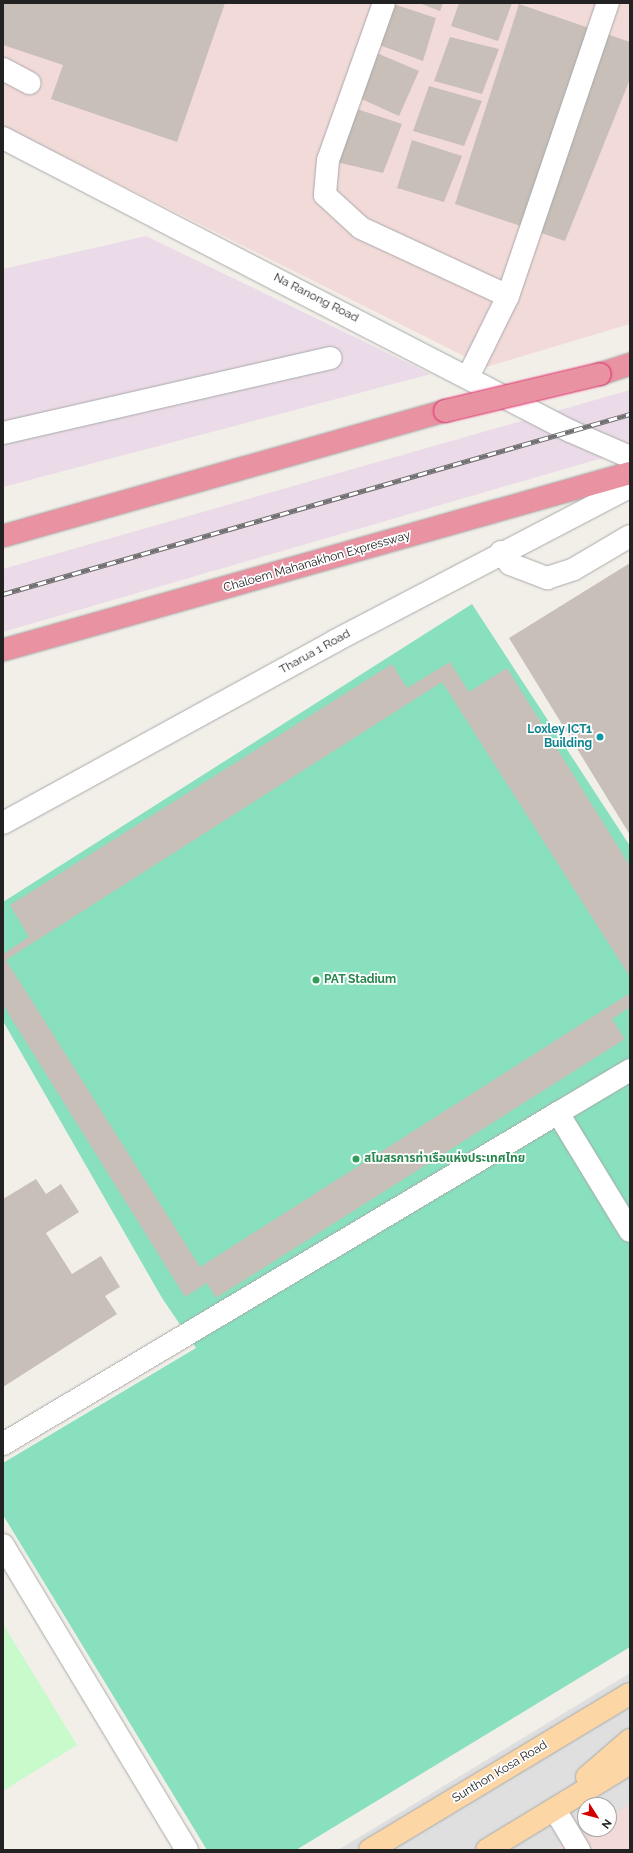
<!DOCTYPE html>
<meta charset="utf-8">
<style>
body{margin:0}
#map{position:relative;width:633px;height:1853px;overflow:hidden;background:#f2efe9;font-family:Raleway,"Noto Sans Thai",sans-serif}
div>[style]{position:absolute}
.residential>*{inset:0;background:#e0dfdf}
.commercial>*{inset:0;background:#f2dad9}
.industrial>*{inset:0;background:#ebdbe8}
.park>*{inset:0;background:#c8facc}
.pitch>*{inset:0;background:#88e0be}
.building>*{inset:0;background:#c7bfb8}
.roads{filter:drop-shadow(0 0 1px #a9a9a9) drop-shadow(0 0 1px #a9a9a9)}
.minor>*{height:22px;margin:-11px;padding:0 11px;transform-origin:11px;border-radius:11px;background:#fff}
.major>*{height:22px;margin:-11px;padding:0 11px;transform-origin:11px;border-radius:11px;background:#fcd6a4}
.highway>*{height:22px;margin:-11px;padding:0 11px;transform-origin:11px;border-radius:11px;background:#e892a2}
.rail>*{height:4.5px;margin-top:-2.25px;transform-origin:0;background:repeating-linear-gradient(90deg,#fff 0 9px,#707070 0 18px);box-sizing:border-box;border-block:1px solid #707070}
.bridges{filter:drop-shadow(0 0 1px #dc2a67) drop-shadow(0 0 1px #dc2a67)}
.highway-bridge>*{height:22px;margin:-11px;padding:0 11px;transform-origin:11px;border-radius:11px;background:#e892a2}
.dots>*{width:11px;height:11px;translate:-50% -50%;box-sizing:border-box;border:2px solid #fff;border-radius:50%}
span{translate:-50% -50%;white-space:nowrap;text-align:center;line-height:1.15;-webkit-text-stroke:3.5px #fff;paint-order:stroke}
.street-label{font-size:12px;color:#222}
.culture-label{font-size:12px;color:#0d838f;font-weight:700}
.right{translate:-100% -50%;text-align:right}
.leisure-label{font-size:12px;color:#27864d;font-weight:700}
.left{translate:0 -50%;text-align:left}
.frame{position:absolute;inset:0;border:4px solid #222;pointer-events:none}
.north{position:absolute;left:577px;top:1797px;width:40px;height:40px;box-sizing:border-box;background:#fff;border:1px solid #a7a7a7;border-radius:50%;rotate:126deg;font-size:11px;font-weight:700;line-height:16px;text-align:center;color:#222}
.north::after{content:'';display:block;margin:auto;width:14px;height:18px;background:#d40000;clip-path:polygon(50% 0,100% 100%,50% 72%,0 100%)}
</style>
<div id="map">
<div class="residential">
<div style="clip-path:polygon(evenodd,630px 1673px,630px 1850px,338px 1850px,630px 1673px,585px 1805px,609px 1805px,609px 1829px,585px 1829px,585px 1805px)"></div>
</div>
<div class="commercial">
<div style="clip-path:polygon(3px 3px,630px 3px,630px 324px,486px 367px,3px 126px)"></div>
<div style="clip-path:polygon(630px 1804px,630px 1850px,553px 1850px,588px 1829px,609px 1829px,609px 1817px)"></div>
</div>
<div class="industrial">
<div style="clip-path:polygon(146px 236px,431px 374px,3px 487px,3px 269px)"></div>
<div style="clip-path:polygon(630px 390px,630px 450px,3px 632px,3px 569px)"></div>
</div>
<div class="park">
<div style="clip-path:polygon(3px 1624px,77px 1745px,3px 1791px)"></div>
</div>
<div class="pitch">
<div style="clip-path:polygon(472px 604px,630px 846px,630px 1647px,296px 1850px,207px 1850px,3px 1515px,3px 1463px,196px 1348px,162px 1298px,3px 1021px,3px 902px)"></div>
</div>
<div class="building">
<div style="clip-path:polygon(3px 3px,225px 3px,177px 142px,51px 99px,63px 65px,3px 45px)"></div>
<div style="clip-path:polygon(390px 3px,436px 18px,423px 61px,374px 43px)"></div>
<div style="clip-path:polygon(419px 3px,443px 3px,440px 11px)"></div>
<div style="clip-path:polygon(459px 3px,512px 3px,498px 41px,451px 26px)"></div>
<div style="clip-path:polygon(519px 4px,630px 42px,630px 79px,565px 241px,455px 204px)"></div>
<div style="clip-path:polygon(450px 37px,499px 49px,482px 94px,434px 81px)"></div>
<div style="clip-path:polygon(372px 51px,419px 71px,399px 116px,355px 96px)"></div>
<div style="clip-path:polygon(429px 86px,482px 101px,464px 146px,413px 131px)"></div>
<div style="clip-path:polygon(348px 106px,402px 124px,383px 173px,328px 160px)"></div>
<div style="clip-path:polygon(412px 140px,462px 156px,444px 202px,397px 188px)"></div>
<div style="clip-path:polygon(630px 563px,630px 835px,509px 638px)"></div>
<div style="clip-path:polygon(450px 662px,469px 692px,507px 668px,630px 866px,630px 977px,442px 682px,6px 960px,200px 1267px,630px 993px,630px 1007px,612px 1019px,625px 1039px,216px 1298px,207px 1283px,185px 1297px,3px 1005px,3px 954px,29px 937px,10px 905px,392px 664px,407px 688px)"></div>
<div style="clip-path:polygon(36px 1179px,46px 1194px,61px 1184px,79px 1212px,46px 1233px,72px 1274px,101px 1256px,120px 1287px,105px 1296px,117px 1314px,3px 1387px,3px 1199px)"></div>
</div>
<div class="roads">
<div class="minor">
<div style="left:384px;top:3px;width:167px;rotate:109.6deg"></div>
<div style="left:328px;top:160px;width:35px;rotate:95deg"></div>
<div style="left:325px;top:195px;width:49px;rotate:42.5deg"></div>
<div style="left:361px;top:228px;width:162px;rotate:24.8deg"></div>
<div style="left:3px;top:69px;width:30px;rotate:28deg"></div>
<div style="left:3px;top:138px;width:638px;rotate:27.33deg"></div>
<div style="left:570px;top:431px;width:65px;rotate:23.4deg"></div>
<div style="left:468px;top:377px;width:90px;rotate:-63.7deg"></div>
<div style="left:508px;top:296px;width:310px;rotate:-71.2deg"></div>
<div style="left:3px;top:433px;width:336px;rotate:-12.9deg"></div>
<div style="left:501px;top:552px;width:15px;rotate:53deg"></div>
<div style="left:510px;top:564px;width:40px;rotate:21deg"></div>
<div style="left:547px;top:578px;width:28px;rotate:-18deg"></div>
<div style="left:574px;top:569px;width:65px;rotate:-30.5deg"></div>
<div style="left:3px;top:823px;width:379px;rotate:-28.7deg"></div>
<div style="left:335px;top:641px;width:333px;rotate:-27.6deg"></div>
<div style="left:558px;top:1113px;width:84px;rotate:-30.8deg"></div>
<div style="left:3px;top:1444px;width:646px;rotate:-30.81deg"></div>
<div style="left:558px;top:1113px;width:138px;rotate:58.6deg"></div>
<div style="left:3px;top:1545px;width:356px;rotate:58.9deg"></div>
<div style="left:555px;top:1810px;width:47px;rotate:59deg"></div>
</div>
<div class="major">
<div style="left:587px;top:1777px;width:57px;rotate:-40.7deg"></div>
<div style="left:370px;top:1850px;width:303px;rotate:-31deg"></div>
<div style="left:487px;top:1850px;width:167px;rotate:-31.3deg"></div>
</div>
<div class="highway">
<div style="left:600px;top:374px;width:32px;rotate:-18deg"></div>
<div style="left:3px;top:536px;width:459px;rotate:-15.8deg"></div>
<div style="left:3px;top:650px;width:652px;rotate:-15.76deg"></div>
</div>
</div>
<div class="rail">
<div style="left:3px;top:594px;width:652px;rotate:-16.02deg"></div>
</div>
<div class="bridges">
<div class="highway-bridge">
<div style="left:445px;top:411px;width:159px;rotate:-13.4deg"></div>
</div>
</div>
<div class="dots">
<div style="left:600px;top:737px;background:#0f9aa8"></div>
<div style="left:316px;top:980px;background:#2e9e5b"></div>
<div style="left:356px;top:1159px;background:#2e9e5b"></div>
</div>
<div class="street-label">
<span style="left:316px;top:298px;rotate:27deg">Na Ranong Road</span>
<span style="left:317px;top:562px;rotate:-16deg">Chaloem Mahanakhon Expressway</span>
<span style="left:315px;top:652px;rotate:-29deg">Tharua 1 Road</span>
<span style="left:500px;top:1772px;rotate:-31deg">Sunthon Kosa Road</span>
</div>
<div class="culture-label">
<span class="right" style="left:592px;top:737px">Loxley ICT1<br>Building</span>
</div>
<div class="leisure-label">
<span class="left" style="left:324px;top:980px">PAT Stadium</span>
<span class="left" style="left:364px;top:1159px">สโมสรการท่าเรือแห่งประเทศไทย</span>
</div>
<div class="frame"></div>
<div class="north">N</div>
</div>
